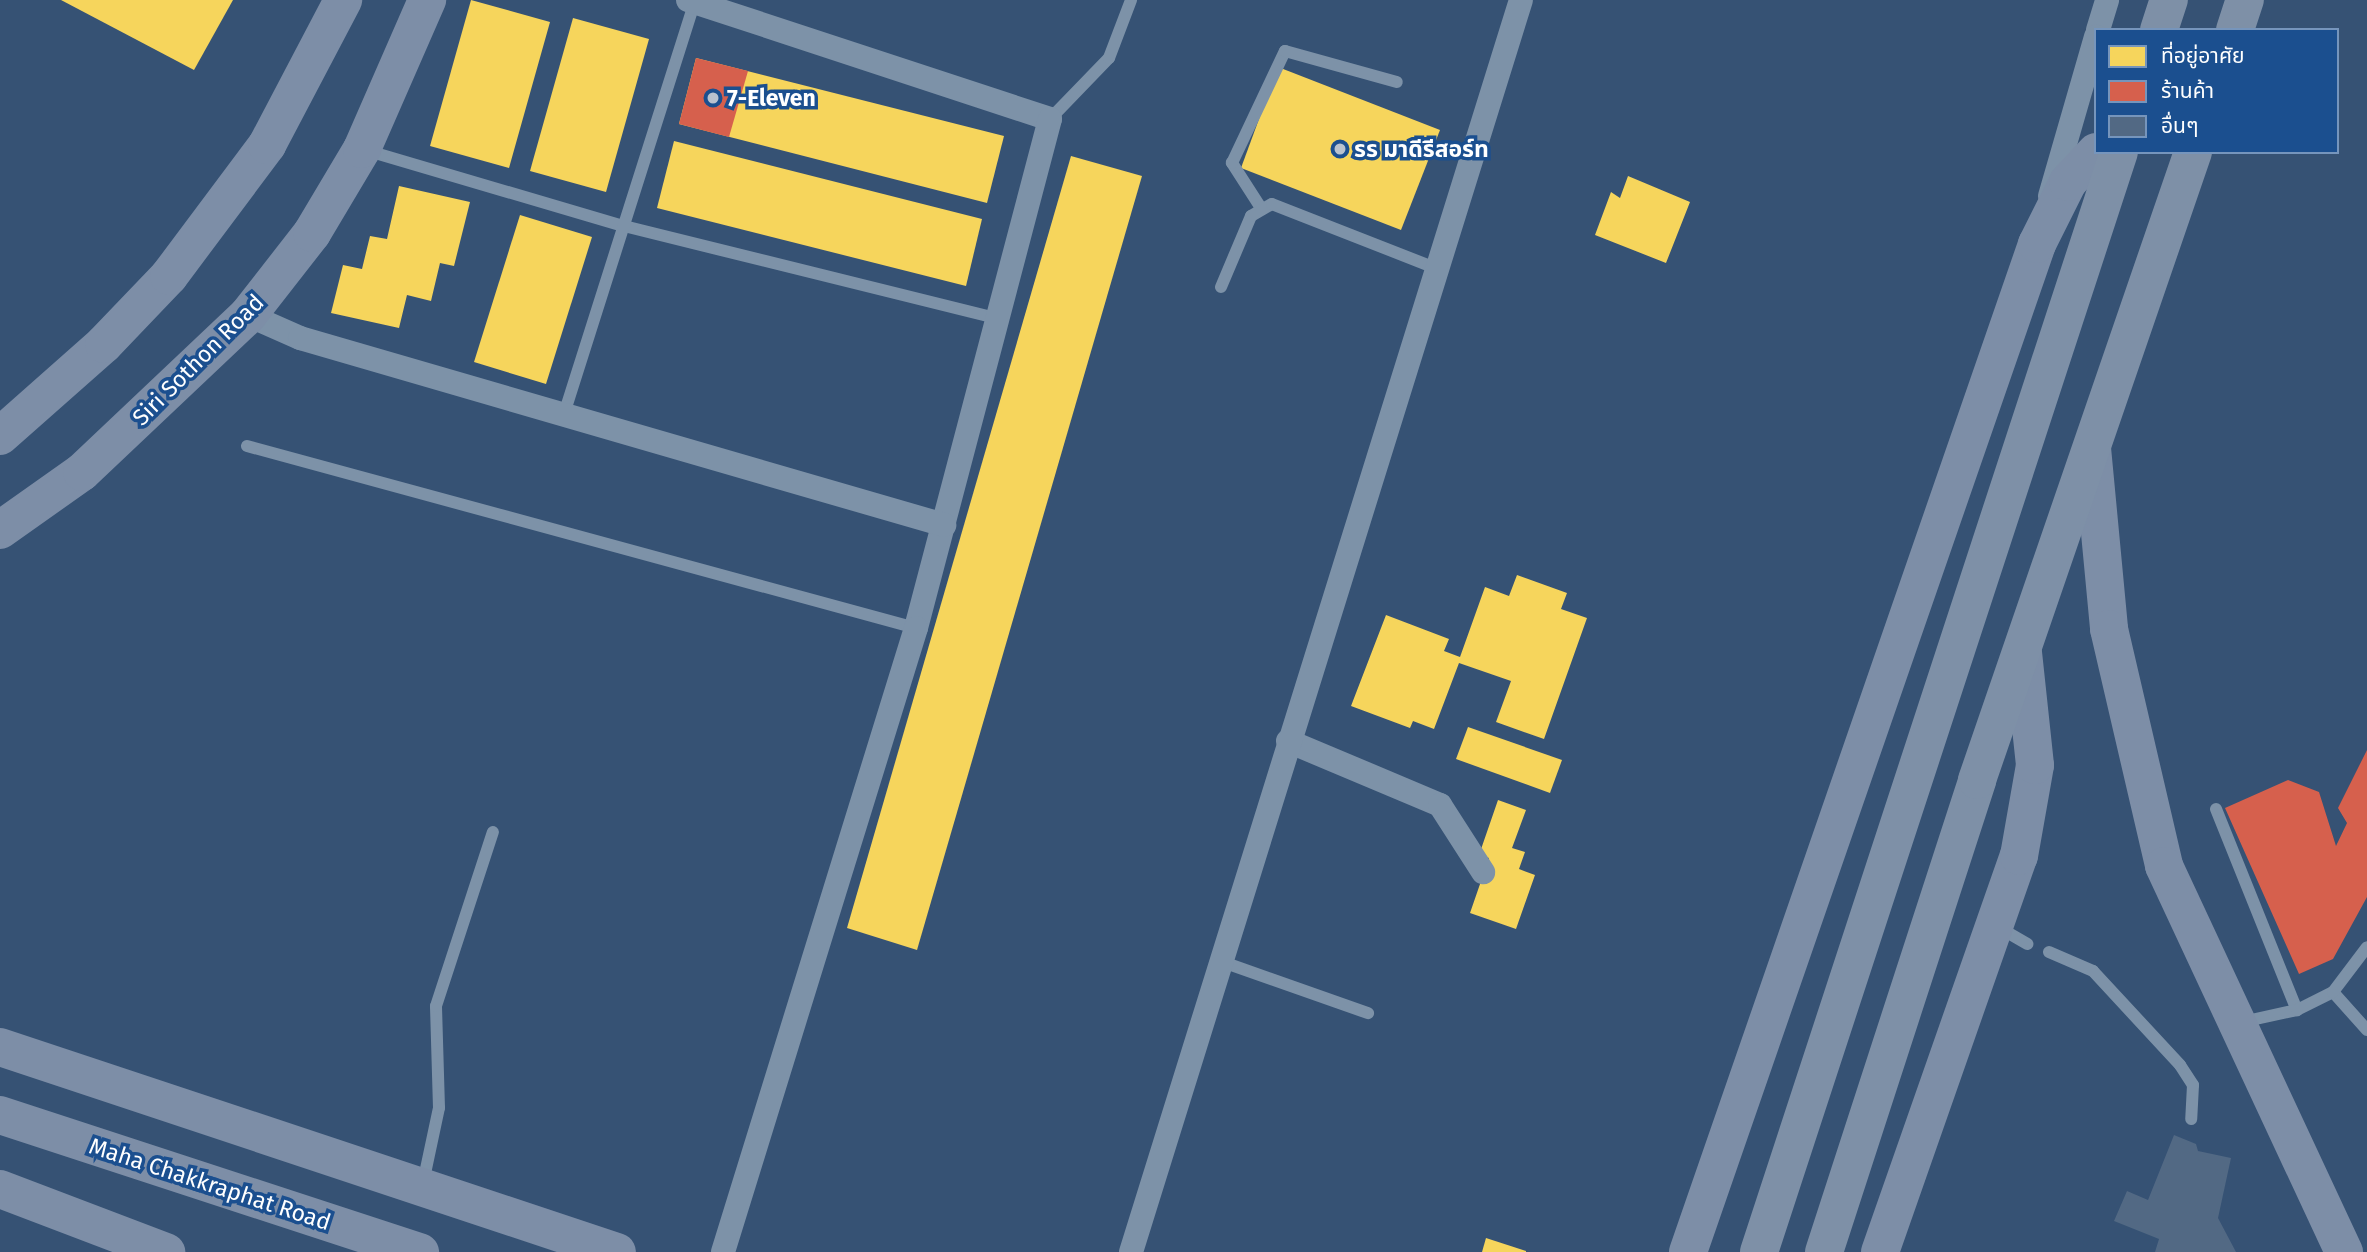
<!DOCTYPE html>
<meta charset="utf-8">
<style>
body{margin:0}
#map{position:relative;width:2367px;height:1252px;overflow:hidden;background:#365274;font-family:"Fira Sans","Noto Sans Thai",sans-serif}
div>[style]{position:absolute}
.homes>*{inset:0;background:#f6d55c}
.shops>*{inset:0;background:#d6604d}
.building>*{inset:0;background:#526984}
.service>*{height:12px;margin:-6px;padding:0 6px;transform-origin:6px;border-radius:6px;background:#7d92a8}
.minor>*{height:24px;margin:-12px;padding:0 12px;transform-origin:12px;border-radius:12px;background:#7d92a8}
.primary>*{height:38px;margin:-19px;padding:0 19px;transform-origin:19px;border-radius:19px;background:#7d8ea7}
.trunk>*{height:38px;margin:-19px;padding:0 19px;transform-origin:19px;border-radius:19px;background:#7e90a7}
.dots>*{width:19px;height:19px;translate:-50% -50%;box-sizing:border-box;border:4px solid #1b4f8f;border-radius:50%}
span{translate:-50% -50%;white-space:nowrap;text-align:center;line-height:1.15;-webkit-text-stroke:7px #1b4f8f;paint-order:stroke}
.poi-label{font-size:23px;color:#fff;font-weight:700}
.left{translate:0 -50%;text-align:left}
.street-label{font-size:23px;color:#fff}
.legend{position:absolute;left:2094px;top:28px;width:245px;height:126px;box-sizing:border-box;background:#1b4f8f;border:2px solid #7695bc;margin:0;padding:9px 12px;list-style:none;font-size:21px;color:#fff}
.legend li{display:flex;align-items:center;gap:14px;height:35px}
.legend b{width:35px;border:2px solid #7695bc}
</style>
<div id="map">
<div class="homes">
<div style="clip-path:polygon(61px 0,233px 0,194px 70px)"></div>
<div style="clip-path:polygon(471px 0,550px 22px,509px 168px,430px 146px)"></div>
<div style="clip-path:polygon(573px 18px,649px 39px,606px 192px,530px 171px)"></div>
<div style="clip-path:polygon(696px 58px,1004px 136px,987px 203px,679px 124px)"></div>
<div style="clip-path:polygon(1278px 67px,1440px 130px,1401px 230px,1241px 168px)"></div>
<div style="clip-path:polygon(674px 141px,982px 219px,966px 286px,657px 208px)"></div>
<div style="clip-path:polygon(1071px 156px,1142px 176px,917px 950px,847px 928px)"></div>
<div style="clip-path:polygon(1628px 176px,1690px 202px,1666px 263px,1595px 235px,1611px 192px,1620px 198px)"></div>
<div style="clip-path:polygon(399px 186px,470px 202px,454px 266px,440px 263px,431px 301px,407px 295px,399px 328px,331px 313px,343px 265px,362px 269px,370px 236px,387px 239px)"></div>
<div style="clip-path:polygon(520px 215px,592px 237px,546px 384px,474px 362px)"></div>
<div style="clip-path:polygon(1517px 575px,1567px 593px,1561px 609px,1587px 618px,1544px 739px,1496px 722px,1511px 681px,1459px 663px,1434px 729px,1413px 721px,1410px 728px,1351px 706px,1386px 615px,1449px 639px,1444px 651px,1460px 657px,1485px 587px,1509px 596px)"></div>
<div style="clip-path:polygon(1468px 727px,1562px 760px,1550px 793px,1456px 759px)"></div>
<div style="clip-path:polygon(1498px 800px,1526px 810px,1512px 848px,1525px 852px,1519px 869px,1535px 875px,1516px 929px,1470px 913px,1489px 858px,1479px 855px)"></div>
<div style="clip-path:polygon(1486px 1238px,1526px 1251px,1526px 1252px,1482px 1252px)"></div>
</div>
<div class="shops">
<div style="clip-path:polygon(696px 58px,748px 71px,729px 137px,679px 124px)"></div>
<div style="clip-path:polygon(2367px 750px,2367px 897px,2333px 959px,2299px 974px,2225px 808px,2288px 780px,2319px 792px,2336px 846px,2347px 823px,2338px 808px)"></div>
</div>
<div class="building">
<div style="clip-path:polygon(2174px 1135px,2196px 1144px,2198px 1151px,2231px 1158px,2218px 1218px,2236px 1252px,2155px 1252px,2159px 1239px,2114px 1221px,2127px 1191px,2148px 1200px)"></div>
</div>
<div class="service">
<div style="left:1050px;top:119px;width:85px;rotate:-46deg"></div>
<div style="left:1109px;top:58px;width:62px;rotate:-69.2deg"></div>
<div style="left:365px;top:150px;width:270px;rotate:16.4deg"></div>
<div style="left:624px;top:226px;width:387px;rotate:13.9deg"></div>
<div style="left:1261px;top:208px;width:54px;rotate:-122.8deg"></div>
<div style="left:1232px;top:163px;width:124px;rotate:-64.7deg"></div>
<div style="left:1285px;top:51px;width:116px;rotate:15.5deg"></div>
<div style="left:1221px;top:287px;width:77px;rotate:-67.1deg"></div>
<div style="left:1251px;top:216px;width:24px;rotate:-30deg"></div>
<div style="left:1272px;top:204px;width:175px;rotate:21.4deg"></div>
<div style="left:564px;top:414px;width:433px;rotate:-72.4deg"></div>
<div style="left:247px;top:446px;width:693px;rotate:15.22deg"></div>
<div style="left:2216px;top:809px;width:217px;rotate:68.1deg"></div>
<div style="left:1998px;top:927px;width:34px;rotate:30deg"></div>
<div style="left:2049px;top:952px;width:48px;rotate:23.4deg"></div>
<div style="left:2093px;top:971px;width:128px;rotate:47.2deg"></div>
<div style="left:2180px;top:1065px;width:24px;rotate:57deg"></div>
<div style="left:2193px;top:1085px;width:34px;rotate:93deg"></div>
<div style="left:1220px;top:961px;width:157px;rotate:19.4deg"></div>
<div style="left:2333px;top:992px;width:51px;rotate:48.2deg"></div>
<div style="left:2242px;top:1022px;width:56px;rotate:-12.3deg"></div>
<div style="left:2297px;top:1010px;width:40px;rotate:-26.6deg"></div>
<div style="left:2333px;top:992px;width:56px;rotate:-52.9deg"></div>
<div style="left:423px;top:1183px;width:77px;rotate:-78deg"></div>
<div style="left:439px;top:1108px;width:102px;rotate:-91.7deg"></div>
<div style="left:436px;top:1006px;width:183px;rotate:-71.9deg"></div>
</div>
<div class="minor">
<div style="left:688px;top:0;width:381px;rotate:18.2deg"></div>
<div style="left:1050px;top:119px;width:526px;rotate:104.75deg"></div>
<div style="left:916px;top:628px;width:653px;rotate:107.19deg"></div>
<div style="left:2098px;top:30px;width:31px;rotate:-73deg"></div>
<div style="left:2050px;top:196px;width:166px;rotate:-73.9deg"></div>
<div style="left:248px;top:315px;width:57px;rotate:23.9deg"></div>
<div style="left:300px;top:338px;width:671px;rotate:16.19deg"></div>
<div style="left:1288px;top:741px;width:165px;rotate:22.8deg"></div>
<div style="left:1440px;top:805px;width:80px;rotate:57.3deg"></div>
<div style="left:1131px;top:1252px;width:1311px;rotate:-72.7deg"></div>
</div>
<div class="primary">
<div style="left:0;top:436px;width:139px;rotate:-41.5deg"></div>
<div style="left:104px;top:344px;width:94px;rotate:-46.3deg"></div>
<div style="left:169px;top:276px;width:164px;rotate:-53.2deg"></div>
<div style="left:267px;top:145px;width:164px;rotate:-62.3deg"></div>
<div style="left:2092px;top:448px;width:182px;rotate:84.6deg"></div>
<div style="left:2109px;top:629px;width:243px;rotate:76.9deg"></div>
<div style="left:2164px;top:866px;width:426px;rotate:65deg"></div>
<div style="left:0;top:530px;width:100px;rotate:-35.3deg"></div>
<div style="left:82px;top:472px;width:228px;rotate:-43.4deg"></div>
<div style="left:248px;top:315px;width:104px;rotate:-52deg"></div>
<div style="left:312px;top:233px;width:98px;rotate:-59.2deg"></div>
<div style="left:362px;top:149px;width:163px;rotate:-66.4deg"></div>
<div style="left:0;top:1047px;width:650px;rotate:18.38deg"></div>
<div style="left:0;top:1115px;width:442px;rotate:18.1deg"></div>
<div style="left:0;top:1189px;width:178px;rotate:20.8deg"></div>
<div style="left:1688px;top:1252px;width:1067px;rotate:-70.9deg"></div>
<div style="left:2037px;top:244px;width:69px;rotate:-63.4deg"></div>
<div style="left:2068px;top:182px;width:41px;rotate:-47deg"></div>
<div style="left:1880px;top:1252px;width:420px;rotate:-70.7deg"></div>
<div style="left:2019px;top:856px;width:92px;rotate:-80deg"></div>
<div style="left:2035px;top:765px;width:113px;rotate:-96.1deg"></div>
</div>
<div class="trunk">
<div style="left:2159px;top:30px;width:32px;rotate:-72deg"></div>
<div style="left:2235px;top:30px;width:32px;rotate:-72deg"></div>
<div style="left:1759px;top:1252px;width:1157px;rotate:-71.88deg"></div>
<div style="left:1824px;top:1252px;width:496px;rotate:-72deg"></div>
<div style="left:1977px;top:780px;width:664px;rotate:-71.02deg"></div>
</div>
<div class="dots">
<div style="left:713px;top:98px;background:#b9c2ce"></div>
<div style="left:1340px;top:149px;background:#b9c2ce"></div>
</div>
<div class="poi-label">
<span class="left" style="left:727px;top:98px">7-Eleven</span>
<span class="left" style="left:1354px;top:149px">รร มาดีรีสอร์ท</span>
</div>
<div class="street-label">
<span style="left:198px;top:360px;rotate:-45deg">Siri Sothon Road</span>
<span style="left:210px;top:1184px;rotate:18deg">Maha Chakkraphat Road</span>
</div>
<ul class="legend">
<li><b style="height:19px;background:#f6d55c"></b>ที่อยู่อาศัย</li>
<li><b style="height:19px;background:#d6604d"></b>ร้านค้า</li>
<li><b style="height:19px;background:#526984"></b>อื่นๆ</li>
</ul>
</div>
